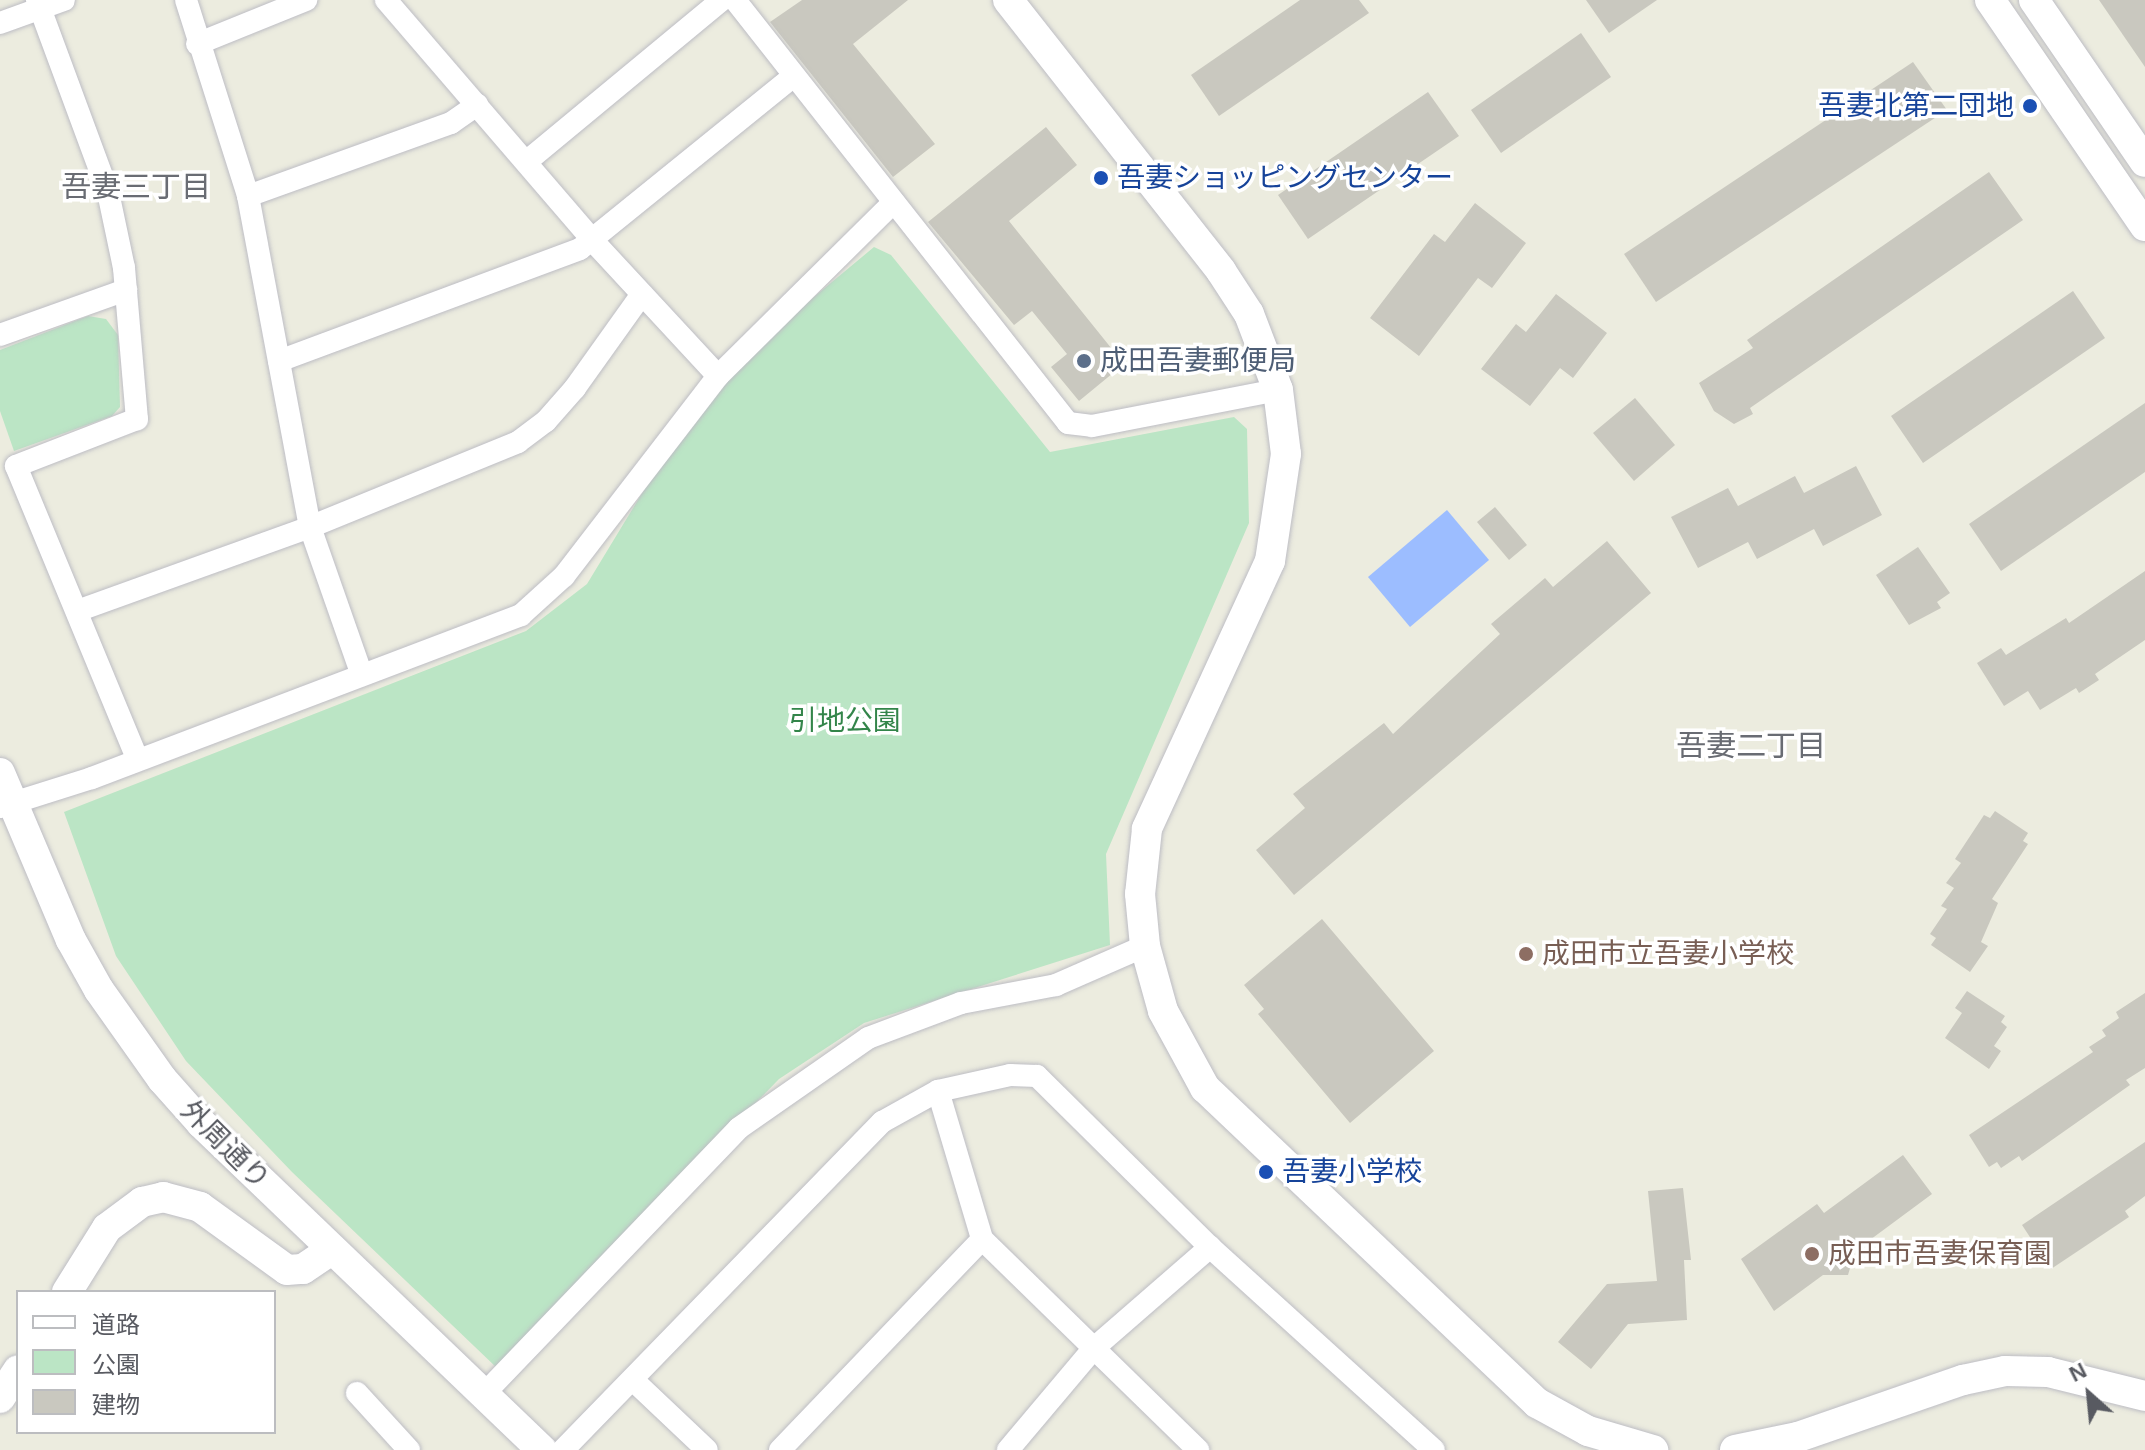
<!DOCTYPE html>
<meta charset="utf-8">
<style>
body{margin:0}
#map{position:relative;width:2145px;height:1450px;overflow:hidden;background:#ececdf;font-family:Helvetica,"Noto Sans JP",sans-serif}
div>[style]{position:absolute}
.green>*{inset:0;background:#bbe5c5}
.water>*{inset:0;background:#9cbdff}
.building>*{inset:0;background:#c9c8bf}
.roads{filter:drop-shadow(0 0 2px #bdbdc4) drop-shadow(0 0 2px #bdbdc4)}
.street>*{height:22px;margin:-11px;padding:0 11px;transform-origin:11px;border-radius:11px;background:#fff}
.secondary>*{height:30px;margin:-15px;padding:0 15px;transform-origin:15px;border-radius:15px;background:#fff}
.dots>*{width:22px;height:22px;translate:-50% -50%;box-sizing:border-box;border:4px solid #fff;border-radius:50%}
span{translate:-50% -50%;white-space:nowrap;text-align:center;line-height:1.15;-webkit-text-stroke:7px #fff;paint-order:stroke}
.transit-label{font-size:28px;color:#164399}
.right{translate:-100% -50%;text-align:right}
.left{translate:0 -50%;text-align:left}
.service-label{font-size:28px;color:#4e5e75}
.park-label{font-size:28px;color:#33854a}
.education-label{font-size:28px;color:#785e54}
.street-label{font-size:28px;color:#585a61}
.neighbourhood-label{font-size:30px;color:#696c73}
.legend{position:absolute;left:16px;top:1290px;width:260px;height:144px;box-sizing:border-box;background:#fff;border:2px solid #bcbdc0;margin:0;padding:10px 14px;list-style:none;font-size:24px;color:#585a61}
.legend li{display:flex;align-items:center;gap:16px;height:40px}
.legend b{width:40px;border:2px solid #bcbdc0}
.north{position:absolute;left:2049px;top:1354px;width:80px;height:80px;-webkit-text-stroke:6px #fff;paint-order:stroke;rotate:333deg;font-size:22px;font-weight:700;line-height:32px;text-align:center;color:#585a61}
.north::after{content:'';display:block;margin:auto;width:28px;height:36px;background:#585a61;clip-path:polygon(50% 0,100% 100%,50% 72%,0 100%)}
</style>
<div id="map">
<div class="green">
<div style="clip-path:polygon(874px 247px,891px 255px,1050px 452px,1234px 417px,1247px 429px,1249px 523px,1106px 854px,1110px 945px,864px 1023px,779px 1079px,497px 1368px,292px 1172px,186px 1061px,116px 956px,64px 812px,526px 631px,587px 584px,681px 429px,761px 341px)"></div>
<div style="clip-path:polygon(88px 316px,106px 319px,118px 335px,120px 407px,112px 416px,14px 451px,0 411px,0 350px)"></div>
</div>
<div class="water">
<div style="clip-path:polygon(1447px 510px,1489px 560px,1410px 627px,1368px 577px)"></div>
</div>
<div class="building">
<div style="clip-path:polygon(802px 0,908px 0,853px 44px,935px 144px,893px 177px,770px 22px)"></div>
<div style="clip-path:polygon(1300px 0,1359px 0,1369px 13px,1219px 116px,1191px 75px)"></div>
<div style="clip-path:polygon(1586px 0,1657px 0,1609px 33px)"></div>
<div style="clip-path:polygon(2099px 0,2145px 0,2145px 67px)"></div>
<div style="clip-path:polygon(1581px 33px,1611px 77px,1501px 153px,1471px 110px)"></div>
<div style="clip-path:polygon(1913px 62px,1947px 110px,1656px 302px,1624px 254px)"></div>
<div style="clip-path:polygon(1428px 92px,1459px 136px,1308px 239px,1278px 195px)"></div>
<div style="clip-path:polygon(1046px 127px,1077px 165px,1009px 221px,1124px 364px,1079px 401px,1051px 367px,1067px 354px,1032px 311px,1014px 325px,928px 222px)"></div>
<div style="clip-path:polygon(1989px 172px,2023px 220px,1750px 408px,1753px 414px,1734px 424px,1714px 411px,1699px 383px,1753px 348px,1747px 340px)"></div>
<div style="clip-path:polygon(1475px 203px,1526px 243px,1492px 288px,1478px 278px,1419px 356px,1370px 318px,1434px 234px,1445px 242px)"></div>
<div style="clip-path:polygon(2073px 291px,2105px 338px,1923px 463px,1891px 416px)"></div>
<div style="clip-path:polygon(1556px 294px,1607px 333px,1573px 378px,1560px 368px,1530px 406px,1481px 369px,1516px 324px,1526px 332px)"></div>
<div style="clip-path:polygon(1635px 398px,1675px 445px,1634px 481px,1593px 433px)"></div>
<div style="clip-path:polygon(2145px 403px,2145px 472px,2001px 571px,1969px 524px)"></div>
<div style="clip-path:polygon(1856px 466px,1882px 515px,1823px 546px,1814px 529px,1757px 559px,1748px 542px,1698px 568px,1671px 517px,1728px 488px,1738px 506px,1795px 476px,1804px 493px)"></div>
<div style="clip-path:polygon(1495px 507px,1527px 545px,1509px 560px,1477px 522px)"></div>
<div style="clip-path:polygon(1607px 541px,1651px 593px,1294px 895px,1256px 850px,1305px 808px,1293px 794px,1384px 723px,1393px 734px,1500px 634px,1491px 624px,1545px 578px,1553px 587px)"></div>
<div style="clip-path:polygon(1918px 547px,1950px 593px,1937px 602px,1941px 608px,1909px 625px,1876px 575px)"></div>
<div style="clip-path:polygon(2145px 571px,2145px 640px,2095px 674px,2099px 680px,2079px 693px,2076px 688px,2040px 710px,2028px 691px,2004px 706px,1977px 663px,2001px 648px,2006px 655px,2066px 618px,2069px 623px)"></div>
<div style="clip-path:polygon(1995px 811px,2028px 833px,2023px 841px,2028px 844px,1992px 899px,1998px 903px,1981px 942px,1988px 946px,1970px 972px,1931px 945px,1936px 938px,1930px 934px,1947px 909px,1941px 906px,1954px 888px,1946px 883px,1961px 863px,1955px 859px,1984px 815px,1990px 818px)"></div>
<div style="clip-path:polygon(1322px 919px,1434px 1051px,1350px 1123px,1258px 1014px,1264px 1009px,1244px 985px)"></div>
<div style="clip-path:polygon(1967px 991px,2005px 1016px,2001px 1022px,2007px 1027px,1994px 1046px,2001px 1051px,1989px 1069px,1945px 1038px,1962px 1013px,1955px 1008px)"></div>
<div style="clip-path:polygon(2145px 993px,2145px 1068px,2126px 1080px,2130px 1085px,2022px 1161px,2019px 1156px,2001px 1168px,1997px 1162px,1989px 1167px,1969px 1135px,2093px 1052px,2089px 1047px,2106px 1036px,2102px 1030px,2119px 1018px,2116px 1012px)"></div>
<div style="clip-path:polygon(2145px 1142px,2145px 1196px,2125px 1211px,2129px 1217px,2051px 1269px,2022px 1225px)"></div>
<div style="clip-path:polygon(1903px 1155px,1932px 1194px,1855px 1251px,1848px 1275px,1823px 1275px,1774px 1311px,1741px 1259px,1817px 1204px,1824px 1213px)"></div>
<div style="clip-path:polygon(1683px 1188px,1691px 1260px,1684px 1260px,1687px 1320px,1628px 1324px,1591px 1369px,1558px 1342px,1607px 1284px,1657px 1281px,1648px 1191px)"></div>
</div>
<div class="roads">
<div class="street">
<div style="left:37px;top:0;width:205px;rotate:69.7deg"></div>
<div style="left:108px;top:192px;width:78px;rotate:78.1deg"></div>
<div style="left:124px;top:268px;width:152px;rotate:85.1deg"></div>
<div style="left:137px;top:419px;width:130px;rotate:158.8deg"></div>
<div style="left:16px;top:466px;width:318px;rotate:67.5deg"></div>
<div style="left:186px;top:0;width:206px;rotate:72.4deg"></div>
<div style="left:248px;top:196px;width:337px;rotate:79.4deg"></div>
<div style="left:310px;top:527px;width:155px;rotate:70.7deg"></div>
<div style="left:386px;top:0;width:318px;rotate:49.3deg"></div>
<div style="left:593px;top:241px;width:184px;rotate:47.2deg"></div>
<div style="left:735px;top:0;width:538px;rotate:51.79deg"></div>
<div style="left:1068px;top:423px;width:24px;rotate:7deg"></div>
<div style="left:1092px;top:426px;width:189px;rotate:-11deg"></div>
<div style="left:0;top:23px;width:68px;rotate:-19.8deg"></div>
<div style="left:197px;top:44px;width:118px;rotate:-22deg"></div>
<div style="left:526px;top:162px;width:254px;rotate:-39.6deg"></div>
<div style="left:248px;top:196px;width:216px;rotate:-19.8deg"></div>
<div style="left:451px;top:123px;width:32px;rotate:-35deg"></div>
<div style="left:0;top:335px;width:134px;rotate:-19.7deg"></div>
<div style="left:279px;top:361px;width:321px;rotate:-20.4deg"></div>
<div style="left:580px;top:249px;width:275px;rotate:-39deg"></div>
<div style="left:77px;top:611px;width:248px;rotate:-19.8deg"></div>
<div style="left:310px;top:527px;width:225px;rotate:-22.2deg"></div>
<div style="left:518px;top:442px;width:35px;rotate:-37deg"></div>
<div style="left:546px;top:421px;width:44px;rotate:-48.7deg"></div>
<div style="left:575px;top:388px;width:115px;rotate:-54.5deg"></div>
<div style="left:0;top:807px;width:96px;rotate:-17.5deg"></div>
<div style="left:92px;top:778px;width:459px;rotate:-20.8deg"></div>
<div style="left:521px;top:615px;width:58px;rotate:-42.2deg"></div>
<div style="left:564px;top:576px;width:252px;rotate:-52.4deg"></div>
<div style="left:718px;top:376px;width:247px;rotate:-44.7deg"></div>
<div style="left:938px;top:1091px;width:154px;rotate:73.4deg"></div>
<div style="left:982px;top:1239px;width:302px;rotate:44.3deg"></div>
<div style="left:634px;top:1381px;width:100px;rotate:43.4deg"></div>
<div style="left:357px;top:1393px;width:77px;rotate:47.6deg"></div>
<div style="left:484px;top:1394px;width:368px;rotate:-46.2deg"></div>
<div style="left:739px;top:1128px;width:157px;rotate:-34.9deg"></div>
<div style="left:868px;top:1038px;width:99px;rotate:-20.6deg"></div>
<div style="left:961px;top:1003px;width:97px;rotate:-10.7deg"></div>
<div style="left:1056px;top:985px;width:97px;rotate:-23.7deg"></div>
<div style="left:563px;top:1450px;width:458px;rotate:-45.8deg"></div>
<div style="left:882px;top:1122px;width:64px;rotate:-29deg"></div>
<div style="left:938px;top:1091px;width:74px;rotate:-12.5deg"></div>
<div style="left:1010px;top:1075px;width:27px;rotate:2deg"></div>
<div style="left:1037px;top:1076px;width:243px;rotate:44.7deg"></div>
<div style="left:1210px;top:1247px;width:302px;rotate:42.2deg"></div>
<div style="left:780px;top:1450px;width:292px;rotate:-46.2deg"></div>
<div style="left:1008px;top:1450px;width:133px;rotate:-49.9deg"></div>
<div style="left:1094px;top:1348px;width:154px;rotate:-41deg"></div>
</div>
<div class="secondary">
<div style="left:1008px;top:0;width:345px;rotate:51.8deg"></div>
<div style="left:1221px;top:271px;width:51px;rotate:56.9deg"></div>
<div style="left:1249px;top:314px;width:81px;rotate:69.1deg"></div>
<div style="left:1278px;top:390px;width:64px;rotate:82.9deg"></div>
<div style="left:1286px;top:454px;width:108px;rotate:98.5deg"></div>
<div style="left:1270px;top:561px;width:295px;rotate:114.7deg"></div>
<div style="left:1147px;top:829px;width:65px;rotate:96.1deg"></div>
<div style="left:1140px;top:894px;width:52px;rotate:84.5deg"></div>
<div style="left:1145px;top:946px;width:67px;rotate:74.5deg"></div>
<div style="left:1163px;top:1011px;width:88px;rotate:61.4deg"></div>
<div style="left:1205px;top:1088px;width:458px;rotate:43.5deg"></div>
<div style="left:1537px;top:1403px;width:58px;rotate:28.8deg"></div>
<div style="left:1588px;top:1431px;width:68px;rotate:16.3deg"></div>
<div style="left:1990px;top:0;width:274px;rotate:55.6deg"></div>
<div style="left:2034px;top:0;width:196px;rotate:55.6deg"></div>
<div style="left:0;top:773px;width:181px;rotate:67deg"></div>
<div style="left:71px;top:940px;width:57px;rotate:60.8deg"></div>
<div style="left:99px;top:990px;width:109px;rotate:54.7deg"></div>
<div style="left:162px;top:1079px;width:59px;rotate:48.4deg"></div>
<div style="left:201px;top:1123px;width:472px;rotate:43.8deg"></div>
<div style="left:67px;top:1292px;width:75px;rotate:-58deg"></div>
<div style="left:107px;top:1228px;width:44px;rotate:-36.6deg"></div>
<div style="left:142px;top:1202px;width:22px;rotate:-13deg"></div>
<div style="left:163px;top:1197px;width:38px;rotate:15deg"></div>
<div style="left:200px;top:1207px;width:107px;rotate:35.9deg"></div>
<div style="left:287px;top:1270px;width:16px;rotate:-4deg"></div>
<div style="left:303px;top:1269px;width:34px;rotate:-34deg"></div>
<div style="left:0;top:1398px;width:33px;rotate:-57deg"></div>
<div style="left:1735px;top:1450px;width:64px;rotate:-11.7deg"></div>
<div style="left:1798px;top:1437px;width:175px;rotate:-19.1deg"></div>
<div style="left:1963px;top:1380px;width:43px;rotate:-12.1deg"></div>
<div style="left:2005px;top:1371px;width:43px;rotate:1.3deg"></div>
<div style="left:2048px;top:1372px;width:100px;rotate:13.9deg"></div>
</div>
</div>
<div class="dots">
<div style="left:2030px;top:106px;background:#1a4fb4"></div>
<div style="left:1101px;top:178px;background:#1a4fb4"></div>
<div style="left:1084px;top:361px;background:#5c6f8a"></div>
<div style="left:1526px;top:954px;background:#8d6e63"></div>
<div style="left:1266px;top:1172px;background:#1a4fb4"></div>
<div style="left:1812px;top:1254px;background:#8d6e63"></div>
</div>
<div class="transit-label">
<span class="right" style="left:2014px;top:106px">吾妻北第二団地</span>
<span class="left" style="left:1117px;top:178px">吾妻ショッピングセンター</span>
<span class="left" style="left:1282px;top:1172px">吾妻小学校</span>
</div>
<div class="service-label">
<span class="left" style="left:1100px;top:361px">成田吾妻郵便局</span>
</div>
<div class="park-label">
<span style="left:845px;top:721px">引地公園</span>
</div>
<div class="education-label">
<span class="left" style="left:1542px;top:954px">成田市立吾妻小学校</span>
<span class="left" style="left:1828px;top:1254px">成田市吾妻保育園</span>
</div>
<div class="street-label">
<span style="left:225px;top:1145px;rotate:45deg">外周通り</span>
</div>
<div class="neighbourhood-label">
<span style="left:136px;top:187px">吾妻三丁目</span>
<span style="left:1751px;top:746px">吾妻二丁目</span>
</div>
<ul class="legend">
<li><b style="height:10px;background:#fff"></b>道路</li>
<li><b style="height:22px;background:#bbe5c5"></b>公園</li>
<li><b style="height:22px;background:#c9c8bf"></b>建物</li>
</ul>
<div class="north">N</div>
</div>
